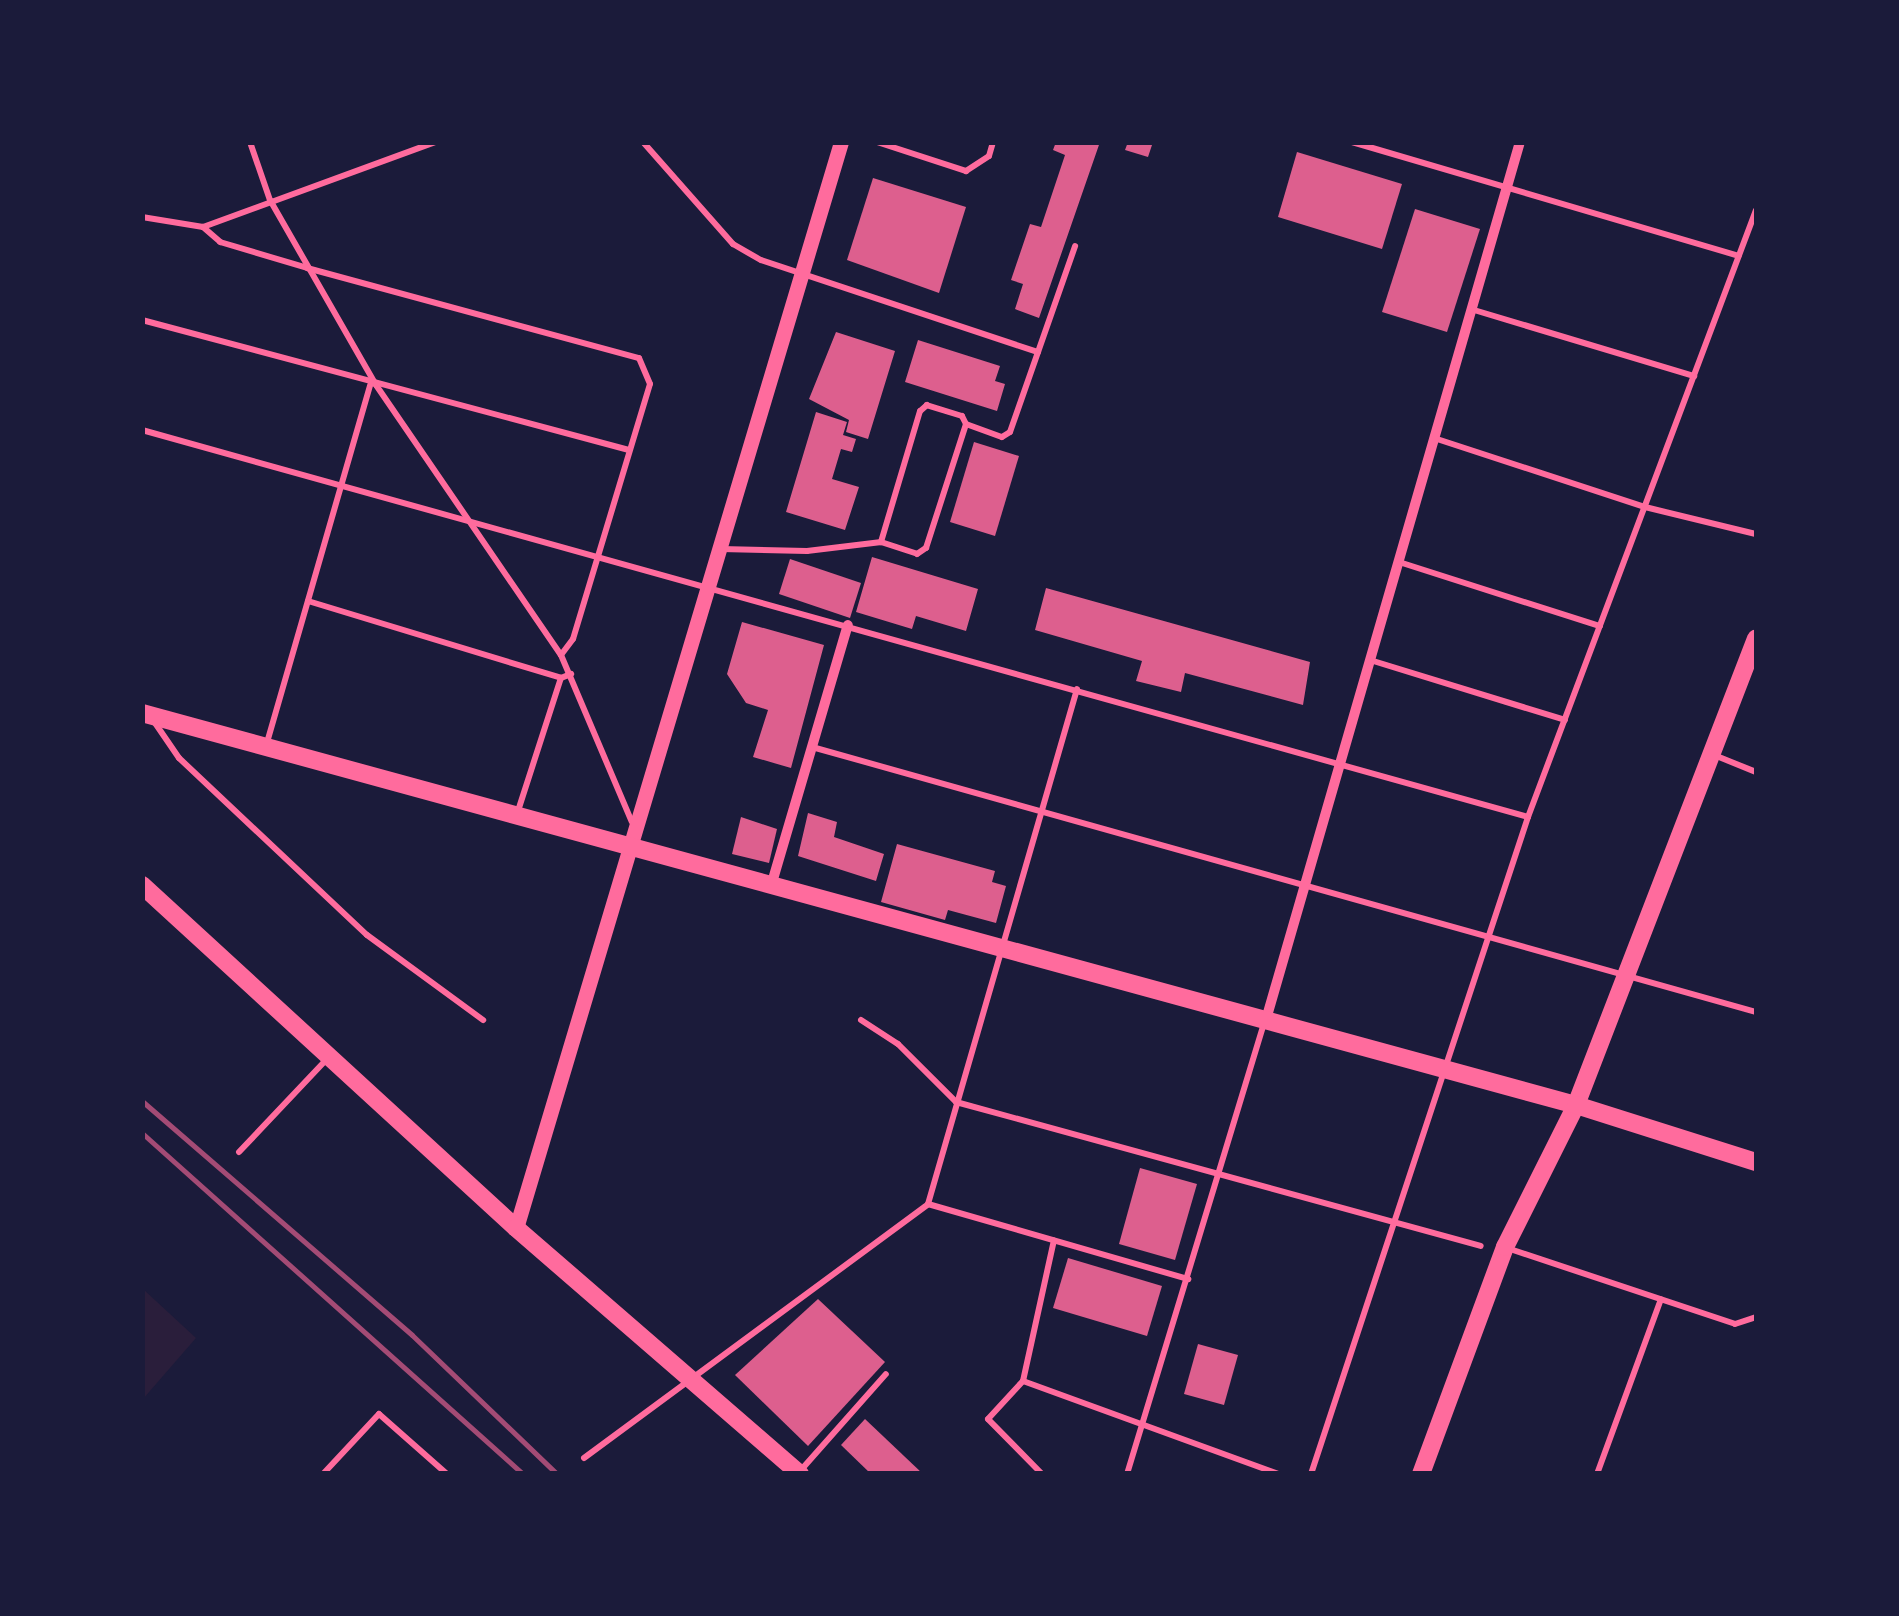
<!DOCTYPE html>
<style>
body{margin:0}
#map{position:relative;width:1899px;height:1616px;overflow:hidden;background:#1b1b3a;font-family:"Nunito Sans",sans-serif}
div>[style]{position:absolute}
.green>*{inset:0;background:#2a1e3b}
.building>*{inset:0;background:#dd5f8e}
.service>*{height:6px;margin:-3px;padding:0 3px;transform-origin:3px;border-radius:3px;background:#ff6b9d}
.minor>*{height:10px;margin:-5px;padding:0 5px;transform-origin:5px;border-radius:5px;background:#ff6b9d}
.tertiary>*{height:15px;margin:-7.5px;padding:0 7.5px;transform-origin:7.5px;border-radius:7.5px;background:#ff6b9d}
.secondary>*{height:18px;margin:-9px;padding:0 9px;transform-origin:9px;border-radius:9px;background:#ff6b9d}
.primary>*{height:18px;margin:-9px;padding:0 9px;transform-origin:9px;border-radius:9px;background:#ff6b9d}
.rail>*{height:5px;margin:-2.5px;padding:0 2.5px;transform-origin:2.5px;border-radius:2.5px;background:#a44b75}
span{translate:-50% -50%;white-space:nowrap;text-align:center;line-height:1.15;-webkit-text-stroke:9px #1b1b3a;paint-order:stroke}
.frame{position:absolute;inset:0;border:145px solid #1b1b3a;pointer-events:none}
</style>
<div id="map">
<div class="green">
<div style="clip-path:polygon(143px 1289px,196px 1338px,143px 1399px)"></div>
</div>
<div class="building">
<div style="clip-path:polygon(1056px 142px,1100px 142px,1039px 318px,1015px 309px,1023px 284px,1011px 280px,1030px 224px,1041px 227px,1065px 155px,1053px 150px)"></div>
<div style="clip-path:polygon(1128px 142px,1153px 142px,1148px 157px,1125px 150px)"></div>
<div style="clip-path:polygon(1297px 152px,1402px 184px,1382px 249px,1278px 217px)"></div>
<div style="clip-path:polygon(873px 178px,966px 207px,939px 293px,847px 260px)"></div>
<div style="clip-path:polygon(1415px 209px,1480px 229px,1447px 332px,1382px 312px)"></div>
<div style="clip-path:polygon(836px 332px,895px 351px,868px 439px,846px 432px,849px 420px,809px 399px)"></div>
<div style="clip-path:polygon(918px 340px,1000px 366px,995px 381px,1005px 384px,997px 411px,905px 382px)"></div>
<div style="clip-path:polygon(816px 412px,847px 422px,843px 435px,856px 439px,852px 452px,841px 449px,832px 479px,859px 487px,845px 530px,786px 512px)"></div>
<div style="clip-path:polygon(974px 442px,1019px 456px,995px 536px,950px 522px)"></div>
<div style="clip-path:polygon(872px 557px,978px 589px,966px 631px,916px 616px,912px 629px,856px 612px)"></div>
<div style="clip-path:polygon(790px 559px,861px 583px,850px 618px,779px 594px)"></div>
<div style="clip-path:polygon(1046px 588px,1310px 662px,1303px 705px,1185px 673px,1181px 692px,1136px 681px,1142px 661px,1035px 630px)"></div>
<div style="clip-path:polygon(742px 622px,824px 645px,791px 768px,753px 757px,768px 710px,746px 703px,727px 674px)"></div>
<div style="clip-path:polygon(808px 813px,837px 822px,834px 837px,884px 854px,876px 881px,798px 856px)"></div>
<div style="clip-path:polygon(741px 817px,777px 829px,769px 863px,732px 854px)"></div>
<div style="clip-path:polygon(897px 844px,995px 871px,992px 882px,1006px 886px,996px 923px,948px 910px,945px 920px,881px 902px)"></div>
<div style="clip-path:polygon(1140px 1168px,1197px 1184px,1175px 1260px,1119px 1244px)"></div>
<div style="clip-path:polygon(1068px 1258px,1162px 1286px,1147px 1336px,1053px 1308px)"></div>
<div style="clip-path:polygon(818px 1299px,885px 1362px,808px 1446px,735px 1375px)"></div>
<div style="clip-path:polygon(1198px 1344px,1238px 1355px,1224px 1405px,1184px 1394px)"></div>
<div style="clip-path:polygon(865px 1419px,923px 1474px,871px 1474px,841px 1445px)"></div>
</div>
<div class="service">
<div style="left:250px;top:142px;width:61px;rotate:71deg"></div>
<div style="left:270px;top:200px;width:213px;rotate:60.2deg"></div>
<div style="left:376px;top:385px;width:327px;rotate:55.6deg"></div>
<div style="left:561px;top:655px;width:181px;rotate:67deg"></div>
<div style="left:643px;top:142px;width:136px;rotate:48.6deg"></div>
<div style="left:733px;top:244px;width:32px;rotate:30deg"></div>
<div style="left:761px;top:260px;width:292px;rotate:18.4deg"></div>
<div style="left:877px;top:142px;width:94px;rotate:18deg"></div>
<div style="left:966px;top:171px;width:27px;rotate:-33deg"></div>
<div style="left:989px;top:156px;width:15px;rotate:-74deg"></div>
<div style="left:1352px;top:142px;width:403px;rotate:16.4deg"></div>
<div style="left:142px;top:217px;width:62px;rotate:9.3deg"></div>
<div style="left:203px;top:227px;width:23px;rotate:41deg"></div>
<div style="left:220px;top:242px;width:91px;rotate:16.6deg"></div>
<div style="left:307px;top:268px;width:344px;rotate:15.2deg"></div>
<div style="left:639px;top:358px;width:28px;rotate:67deg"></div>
<div style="left:650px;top:384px;width:266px;rotate:106.8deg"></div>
<div style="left:573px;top:639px;width:20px;rotate:127deg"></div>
<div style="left:203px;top:227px;width:247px;rotate:-20.1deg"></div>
<div style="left:1474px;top:310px;width:230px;rotate:16.7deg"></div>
<div style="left:142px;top:320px;width:504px;rotate:14.95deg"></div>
<div style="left:966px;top:424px;width:38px;rotate:20deg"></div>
<div style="left:1002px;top:437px;width:9px;rotate:-32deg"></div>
<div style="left:1010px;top:432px;width:197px;rotate:-70.7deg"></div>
<div style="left:142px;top:430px;width:1439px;rotate:15.6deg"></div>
<div style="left:1437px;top:439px;width:219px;rotate:18.1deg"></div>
<div style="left:1645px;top:507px;width:114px;rotate:13.7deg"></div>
<div style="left:721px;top:549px;width:86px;rotate:1.3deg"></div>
<div style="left:807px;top:551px;width:75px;rotate:-6.9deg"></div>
<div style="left:881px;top:542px;width:38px;rotate:18deg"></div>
<div style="left:917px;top:554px;width:11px;rotate:-34deg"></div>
<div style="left:926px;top:548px;width:130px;rotate:-72.1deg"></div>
<div style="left:966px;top:424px;width:9px;rotate:-117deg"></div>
<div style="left:962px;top:416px;width:37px;rotate:-163deg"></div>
<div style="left:927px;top:405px;width:9px;rotate:139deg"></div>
<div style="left:920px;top:411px;width:137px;rotate:106.6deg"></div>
<div style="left:1399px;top:562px;width:211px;rotate:17.7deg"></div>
<div style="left:308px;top:601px;width:264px;rotate:16.9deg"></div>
<div style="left:561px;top:678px;width:11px;rotate:-22deg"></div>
<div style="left:1370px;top:660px;width:204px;rotate:17.1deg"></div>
<div style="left:153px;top:720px;width:46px;rotate:55.6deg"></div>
<div style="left:179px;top:758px;width:258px;rotate:43.3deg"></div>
<div style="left:367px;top:935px;width:144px;rotate:36.2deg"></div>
<div style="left:266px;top:746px;width:376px;rotate:-73.9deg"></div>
<div style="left:812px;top:747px;width:980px;rotate:15.68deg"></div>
<div style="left:1714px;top:755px;width:45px;rotate:22deg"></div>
<div style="left:517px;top:814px;width:143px;rotate:-72.1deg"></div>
<div style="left:861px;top:1020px;width:44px;rotate:33deg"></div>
<div style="left:898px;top:1044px;width:82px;rotate:45deg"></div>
<div style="left:956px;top:1102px;width:544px;rotate:15.34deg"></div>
<div style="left:239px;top:1152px;width:129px;rotate:-46.6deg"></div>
<div style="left:928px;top:1204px;width:271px;rotate:16.1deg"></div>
<div style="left:1507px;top:1248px;width:240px;rotate:18.4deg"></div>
<div style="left:1735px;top:1324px;width:22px;rotate:-18deg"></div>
<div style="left:1023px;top:1381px;width:272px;rotate:20deg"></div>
<div style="left:584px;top:1458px;width:428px;rotate:-36.4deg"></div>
<div style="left:928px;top:1204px;width:536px;rotate:-73.86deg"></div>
<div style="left:801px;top:1470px;width:128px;rotate:-48.5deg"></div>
<div style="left:323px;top:1474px;width:82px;rotate:-47deg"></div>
<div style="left:379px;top:1414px;width:91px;rotate:41.4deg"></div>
<div style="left:1042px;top:1474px;width:77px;rotate:-134.5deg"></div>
<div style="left:988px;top:1419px;width:52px;rotate:-47.4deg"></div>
<div style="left:1023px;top:1381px;width:144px;rotate:-77.6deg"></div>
<div style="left:1127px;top:1474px;width:470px;rotate:-73.1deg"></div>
<div style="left:1311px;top:1474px;width:692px;rotate:-71.72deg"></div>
<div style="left:1528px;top:817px;width:648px;rotate:-69.41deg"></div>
<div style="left:1597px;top:1474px;width:186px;rotate:-69.9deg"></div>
</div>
<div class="minor">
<div style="left:771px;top:886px;width:272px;rotate:-73.6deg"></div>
<div style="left:1265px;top:1023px;width:917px;rotate:-73.86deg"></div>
</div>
<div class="tertiary">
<div style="left:516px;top:1228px;width:1134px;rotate:-73.34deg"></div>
</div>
<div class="secondary">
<div style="left:142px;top:885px;width:507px;rotate:42.52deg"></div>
<div style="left:516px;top:1228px;width:376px;rotate:40.9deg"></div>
<div style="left:1421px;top:1474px;width:242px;rotate:-69.7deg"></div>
<div style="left:1505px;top:1247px;width:159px;rotate:-63.4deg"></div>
<div style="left:1576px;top:1105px;width:500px;rotate:-68.9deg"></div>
</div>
<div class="primary">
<div style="left:142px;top:713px;width:1487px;rotate:15.29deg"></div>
<div style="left:1576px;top:1105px;width:189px;rotate:17.6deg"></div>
</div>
<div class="rail">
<div style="left:142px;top:1101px;width:357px;rotate:40.9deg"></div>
<div style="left:412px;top:1335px;width:201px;rotate:43.8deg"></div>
<div style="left:142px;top:1133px;width:511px;rotate:41.83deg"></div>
</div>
<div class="frame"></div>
</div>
